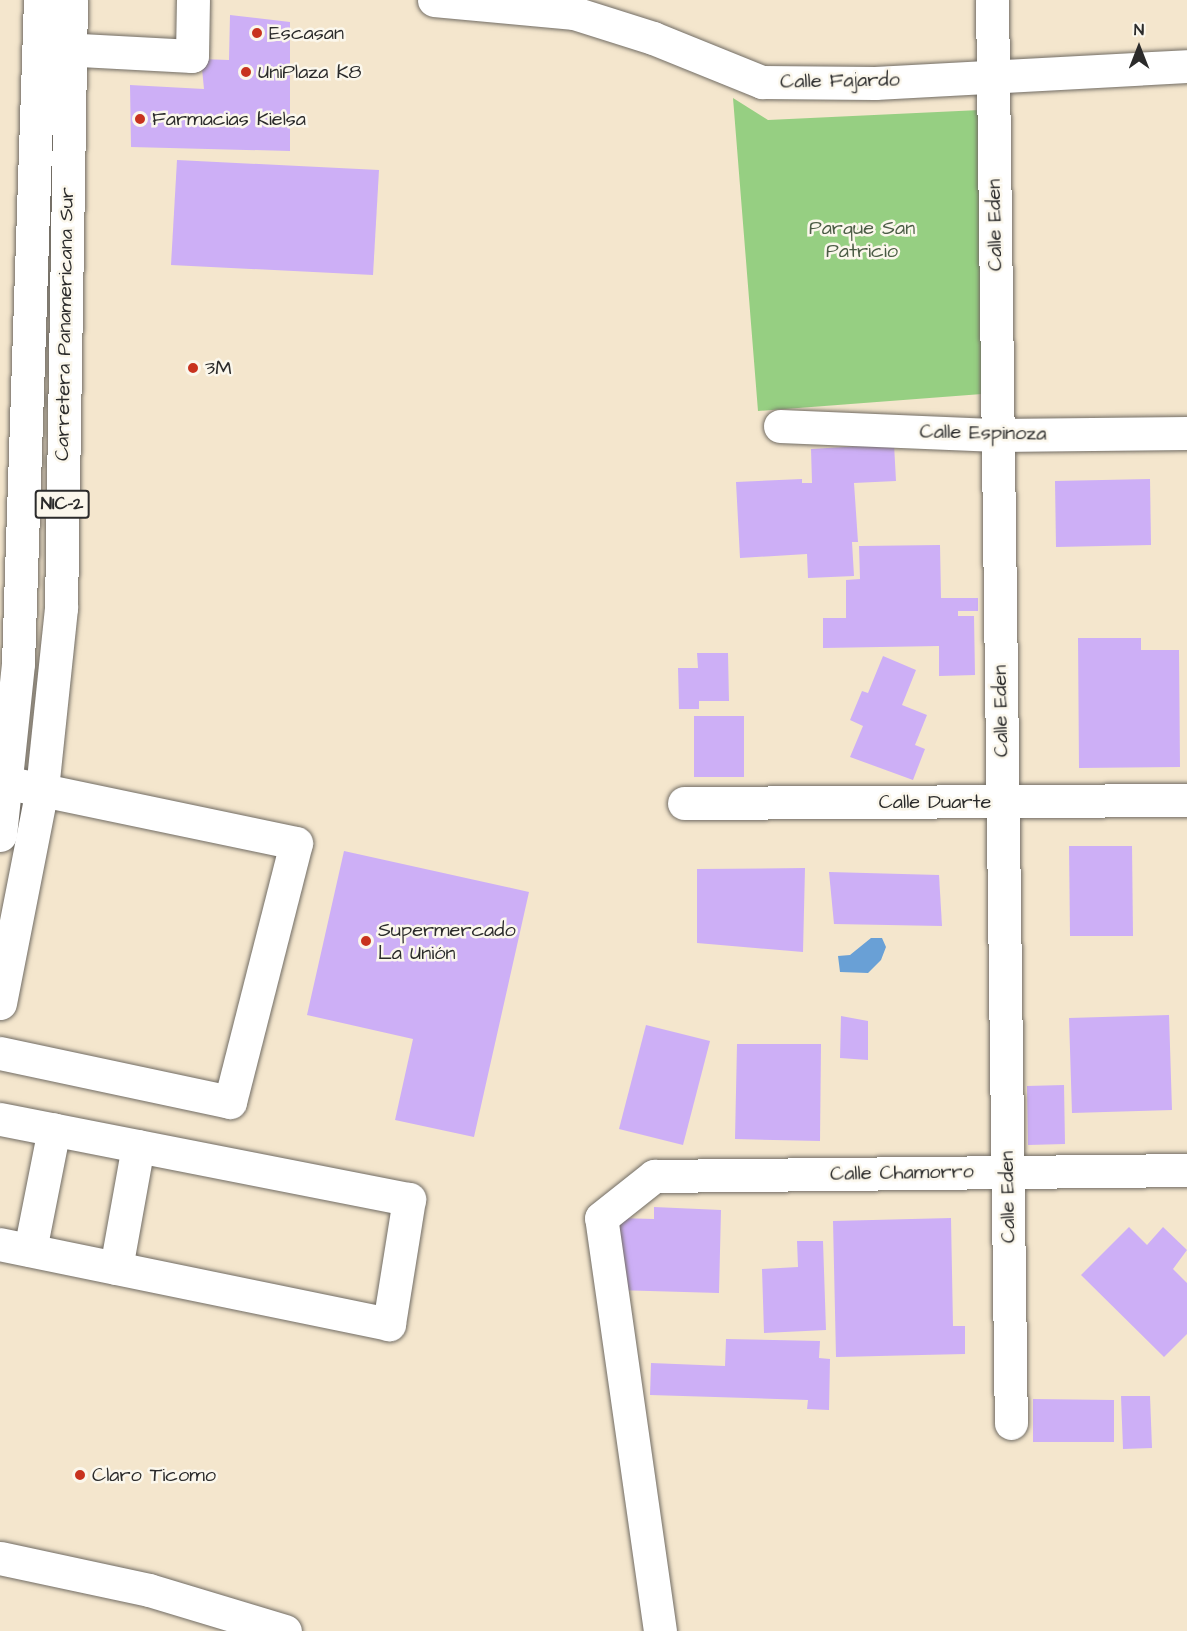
<!DOCTYPE html>
<meta charset="utf-8">
<style>
body{margin:0}
#map{position:relative;width:1187px;height:1631px;overflow:hidden;background:#f4e6cd;font-family:"Architects Daughter",sans-serif}
div>[style]{position:absolute}
.green>*{inset:0;background:#96cf82}
.water>*{inset:0;background:#69a0d6}
.building>*{inset:0;background:#cdaff6}
.roads{filter:drop-shadow(0 0 2px #716c64) drop-shadow(0 0 2px #716c64)}
.minor>*{height:33px;margin:-16.5px;padding:0 16.5px;transform-origin:16.5px;border-radius:16.5px;background:#fff}
.highway>*{height:33px;margin:-16.5px;padding:0 16.5px;transform-origin:16.5px;border-radius:16.5px;background:#fff}
.dots>*{width:16px;height:16px;translate:-50% -50%;box-sizing:border-box;border:3px solid #fbf7ec;border-radius:50%}
span{translate:-50% -50%;white-space:nowrap;text-align:center;line-height:1.15;-webkit-text-stroke:5px #fbf7ec;paint-order:stroke}
.shield-label span{padding:2px 4px;background:#fbf7ec;border:2px solid;border-radius:4px;-webkit-text-stroke-width:0}
.shield-label{font-size:18px;color:#2b2b2b;font-weight:700}
.poi-label{font-size:20px;color:#2b2b2b}
.left{translate:0 -50%;text-align:left}
.street-label{font-size:20px;color:#2b2b2b}
.park-label{font-size:20px;color:#4b5c45}
.north{position:absolute;left:1109px;top:18px;width:60px;height:60px;-webkit-text-stroke:4px #fbf7ec;paint-order:stroke;rotate:0deg;font-size:16px;font-weight:700;line-height:24px;text-align:center;color:#2b2b2b}
.north::after{content:'';display:block;margin:auto;width:21px;height:27px;background:#2b2b2b;clip-path:polygon(50% 0,100% 100%,50% 72%,0 100%)}
</style>
<div id="map">
<div class="green">
<div style="clip-path:polygon(733px 98px,768px 120px,980px 110px,982px 394px,758px 411px)"></div>
</div>
<div class="water">
<div style="clip-path:polygon(871px 938px,882px 938px,886px 947px,881px 960px,868px 973px,840px 972px,838px 956px,850px 955px)"></div>
</div>
<div class="building">
<div style="clip-path:polygon(230px 15px,290px 22px,290px 151px,131px 147px,130px 85px,204px 89px,201px 59px,229px 60px)"></div>
<div style="clip-path:polygon(177px 160px,379px 170px,373px 275px,171px 265px)"></div>
<div style="clip-path:polygon(894px 444px,896px 481px,854px 483px,858px 542px,852px 542px,854px 576px,808px 578px,807px 554px,740px 558px,736px 482px,802px 479px,802px 483px,812px 483px,811px 449px)"></div>
<div style="clip-path:polygon(1150px 479px,1151px 545px,1056px 547px,1055px 481px)"></div>
<div style="clip-path:polygon(940px 545px,941px 598px,978px 598px,978px 611px,958px 611px,958px 616px,974px 616px,975px 675px,939px 676px,939px 646px,823px 648px,823px 618px,846px 618px,846px 580px,860px 579px,859px 546px)"></div>
<div style="clip-path:polygon(1078px 638px,1141px 638px,1141px 650px,1179px 650px,1180px 767px,1079px 768px)"></div>
<div style="clip-path:polygon(697px 653px,728px 653px,729px 701px,699px 701px,699px 709px,679px 709px,678px 668px,698px 668px)"></div>
<div style="clip-path:polygon(883px 656px,916px 670px,902px 705px,927px 715px,915px 745px,925px 749px,913px 780px,850px 757px,863px 726px,850px 720px,862px 691px,868px 693px)"></div>
<div style="clip-path:polygon(694px 716px,744px 716px,744px 777px,694px 777px)"></div>
<div style="clip-path:polygon(1069px 846px,1132px 846px,1133px 936px,1070px 936px)"></div>
<div style="clip-path:polygon(344px 851px,529px 892px,474px 1137px,395px 1120px,413px 1039px,307px 1015px)"></div>
<div style="clip-path:polygon(805px 868px,803px 952px,697px 943px,697px 869px)"></div>
<div style="clip-path:polygon(829px 872px,939px 875px,942px 926px,834px 924px)"></div>
<div style="clip-path:polygon(1169px 1015px,1172px 1110px,1072px 1113px,1069px 1018px)"></div>
<div style="clip-path:polygon(841px 1016px,868px 1021px,868px 1060px,840px 1058px)"></div>
<div style="clip-path:polygon(646px 1025px,710px 1041px,683px 1145px,619px 1129px)"></div>
<div style="clip-path:polygon(737px 1044px,821px 1044px,820px 1141px,735px 1139px)"></div>
<div style="clip-path:polygon(1064px 1085px,1065px 1144px,1028px 1145px,1027px 1086px)"></div>
<div style="clip-path:polygon(654px 1207px,721px 1210px,719px 1293px,615px 1290px,618px 1218px,654px 1219px)"></div>
<div style="clip-path:polygon(951px 1218px,953px 1326px,965px 1326px,965px 1354px,836px 1357px,833px 1221px)"></div>
<div style="clip-path:polygon(1129px 1227px,1147px 1245px,1163px 1227px,1187px 1250px,1173px 1269px,1187px 1283px,1187px 1334px,1164px 1357px,1081px 1275px)"></div>
<div style="clip-path:polygon(797px 1241px,823px 1241px,826px 1330px,764px 1333px,762px 1269px,798px 1267px)"></div>
<div style="clip-path:polygon(726px 1339px,820px 1341px,819px 1358px,830px 1359px,829px 1410px,807px 1409px,808px 1400px,650px 1395px,651px 1363px,725px 1366px)"></div>
<div style="clip-path:polygon(1121px 1396px,1150px 1396px,1152px 1448px,1123px 1449px)"></div>
<div style="clip-path:polygon(1033px 1399px,1114px 1400px,1114px 1442px,1033px 1442px)"></div>
</div>
<div class="roads">
<div class="minor">
<div style="left:434px;top:0;width:141px;rotate:5.3deg"></div>
<div style="left:574px;top:13px;width:83px;rotate:17.6deg"></div>
<div style="left:653px;top:38px;width:118px;rotate:22deg"></div>
<div style="left:762px;top:82px;width:113px;rotate:0.5deg"></div>
<div style="left:875px;top:83px;width:312px;rotate:-3.1deg"></div>
<div style="left:992px;top:0;width:1423px;rotate:89.24deg"></div>
<div style="left:43px;top:48px;width:149px;rotate:3.1deg"></div>
<div style="left:192px;top:56px;width:56px;rotate:-89deg"></div>
<div style="left:780px;top:426px;width:218px;rotate:2.4deg"></div>
<div style="left:998px;top:435px;width:189px;rotate:-0.6deg"></div>
<div style="left:684px;top:803px;width:503px;rotate:-0.34deg"></div>
<div style="left:0;top:1053px;width:235px;rotate:12deg"></div>
<div style="left:230px;top:1102px;width:267px;rotate:-75.7deg"></div>
<div style="left:296px;top:843px;width:294px;rotate:-168.2deg"></div>
<div style="left:0;top:1119px;width:417px;rotate:11.1deg"></div>
<div style="left:409px;top:1199px;width:127px;rotate:99.1deg"></div>
<div style="left:389px;top:1324px;width:397px;rotate:-168.4deg"></div>
<div style="left:30px;top:1250px;width:123px;rotate:-78.8deg"></div>
<div style="left:116px;top:1268px;width:124px;rotate:-79.8deg"></div>
<div style="left:0;top:1558px;width:152px;rotate:12.1deg"></div>
<div style="left:149px;top:1590px;width:142px;rotate:16.8deg"></div>
<div style="left:660px;top:1631px;width:417px;rotate:-98.1deg"></div>
<div style="left:601px;top:1218px;width:68px;rotate:-38.4deg"></div>
<div style="left:654px;top:1176px;width:533px;rotate:-0.64deg"></div>
</div>
<div class="highway">
<div style="left:0;top:835px;width:173px;rotate:-84deg"></div>
<div style="left:18px;top:663px;width:663px;rotate:-88.1deg"></div>
<div style="left:0;top:1003px;width:218px;rotate:-78.9deg"></div>
<div style="left:42px;top:789px;width:182px;rotate:-84deg"></div>
<div style="left:61px;top:608px;width:608px;rotate:-89.06deg"></div>
</div>
</div>
<div class="dots">
<div style="left:257px;top:33px;background:#c8321e"></div>
<div style="left:246px;top:72px;background:#c8321e"></div>
<div style="left:140px;top:119px;background:#c8321e"></div>
<div style="left:193px;top:368px;background:#c8321e"></div>
<div style="left:366px;top:941px;background:#c8321e"></div>
<div style="left:80px;top:1475px;background:#c8321e"></div>
</div>
<div class="shield-label">
<span style="left:62px;top:504px">NIC-2</span>
</div>
<div class="poi-label">
<span class="left" style="left:269px;top:33px">Escasan</span>
<span class="left" style="left:258px;top:72px">UniPlaza K8</span>
<span class="left" style="left:152px;top:119px">Farmacias Kielsa</span>
<span class="left" style="left:205px;top:368px">3M</span>
<span class="left" style="left:378px;top:942px">Supermercado<br>La Unión</span>
<span class="left" style="left:92px;top:1475px">Claro Ticomo</span>
</div>
<div class="street-label">
<span style="left:840px;top:81px;rotate:-1deg">Calle Fajardo</span>
<span style="left:995px;top:225px;rotate:-91deg">Calle Eden</span>
<span style="left:65px;top:324px;rotate:-89deg">Carretera Panamericana Sur</span>
<span style="left:983px;top:433px;rotate:1deg">Calle Espinoza</span>
<span style="left:1001px;top:711px;rotate:-91deg">Calle Eden</span>
<span style="left:935px;top:802px">Calle Duarte</span>
<span style="left:902px;top:1173px;rotate:-1deg">Calle Chamorro</span>
<span style="left:1008px;top:1197px;rotate:-91deg">Calle Eden</span>
</div>
<div class="park-label">
<span style="left:862px;top:240px">Parque San<br>Patricio</span>
</div>
<div class="north">N</div>
</div>
